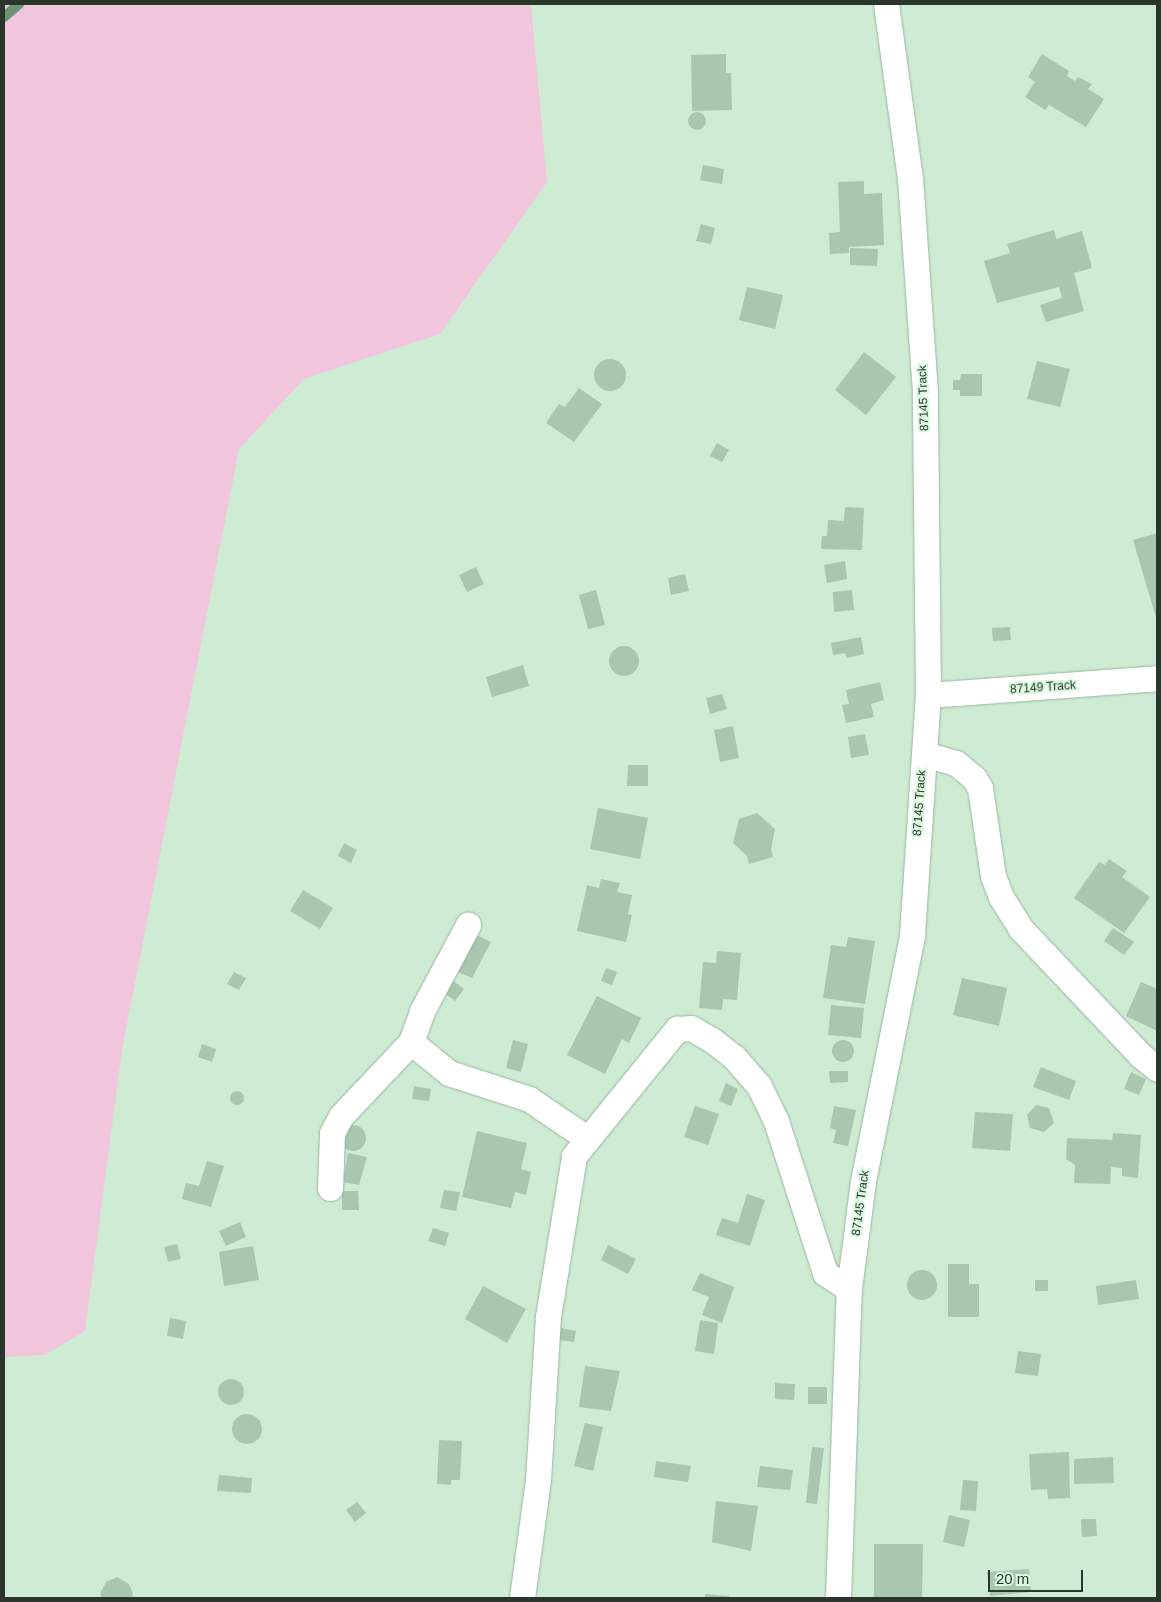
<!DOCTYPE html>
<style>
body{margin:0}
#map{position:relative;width:1161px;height:1602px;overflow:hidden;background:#ceecd3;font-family:Arial,sans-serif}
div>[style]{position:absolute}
.green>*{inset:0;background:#f1c6dc}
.stream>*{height:10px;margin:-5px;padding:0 5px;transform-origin:5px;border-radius:5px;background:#6a9573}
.building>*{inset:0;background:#a9c6ae}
.round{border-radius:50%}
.roads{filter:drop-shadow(0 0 1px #9ab79f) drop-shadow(0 0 1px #9ab79f)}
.minor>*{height:25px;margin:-12.5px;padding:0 12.5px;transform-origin:12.5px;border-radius:12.5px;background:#fff}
span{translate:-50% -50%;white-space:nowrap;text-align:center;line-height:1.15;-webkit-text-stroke:4px #dbf9e0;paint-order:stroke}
.street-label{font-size:12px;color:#2a362c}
.frame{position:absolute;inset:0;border:5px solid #2a362c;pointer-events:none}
.scale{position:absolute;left:988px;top:1570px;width:95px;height:22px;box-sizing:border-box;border:2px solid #2a362c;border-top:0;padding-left:6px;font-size:15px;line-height:18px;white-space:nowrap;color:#2a362c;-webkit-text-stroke:4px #dbf9e0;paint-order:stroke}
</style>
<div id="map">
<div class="green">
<div style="clip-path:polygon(4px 4px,531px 4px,547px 182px,440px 334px,304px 379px,239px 449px,122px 1050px,85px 1331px,45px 1355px,4px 1357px)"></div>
</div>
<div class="stream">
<div style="left:4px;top:17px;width:20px;rotate:-41deg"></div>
</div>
<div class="building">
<div style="clip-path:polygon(726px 54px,726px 73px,731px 73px,732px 110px,692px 111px,691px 55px)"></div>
<div style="clip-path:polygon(1042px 54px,1069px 71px,1067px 76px,1075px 81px,1078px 77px,1092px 84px,1088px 89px,1104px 99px,1086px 127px,1049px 105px,1045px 110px,1025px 97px,1035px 82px,1028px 77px)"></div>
<div class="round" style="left:688px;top:112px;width:18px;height:18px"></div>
<div style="clip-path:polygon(703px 165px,724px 169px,722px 184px,700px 180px)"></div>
<div style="clip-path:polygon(864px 181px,864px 194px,882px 193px,884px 245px,849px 247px,849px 253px,830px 254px,829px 233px,840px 232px,838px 182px)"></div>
<div style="clip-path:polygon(701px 224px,715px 228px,711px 244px,696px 241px)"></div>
<div style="clip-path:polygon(1054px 230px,1056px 239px,1082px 231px,1092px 268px,1074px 273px,1084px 311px,1046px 322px,1040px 305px,1062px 298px,1059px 287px,997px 303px,984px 261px,1010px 253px,1007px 244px)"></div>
<div style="clip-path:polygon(850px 248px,878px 249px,877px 266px,850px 265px)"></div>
<div style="clip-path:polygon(747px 287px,783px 295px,775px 329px,739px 320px)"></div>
<div style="clip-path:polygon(864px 352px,896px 377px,866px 415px,835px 390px)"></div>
<div class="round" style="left:594px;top:359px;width:32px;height:32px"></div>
<div style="clip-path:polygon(1037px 361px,1070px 369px,1060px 407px,1027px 399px)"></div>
<div style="clip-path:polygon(961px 374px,982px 374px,982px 396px,960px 396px,960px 390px,953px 390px,953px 380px,960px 380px)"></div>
<div style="clip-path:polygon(579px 388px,602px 404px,574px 442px,546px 423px,559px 404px,565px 407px)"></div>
<div style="clip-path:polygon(717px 443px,729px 450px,722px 462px,710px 456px)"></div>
<div style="clip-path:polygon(845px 507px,864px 508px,862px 550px,821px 549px,822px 536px,827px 536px,828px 520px,844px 521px)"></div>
<div style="clip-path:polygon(1157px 533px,1157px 621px,1133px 540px)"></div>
<div style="clip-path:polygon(845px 561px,847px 579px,827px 583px,824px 565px)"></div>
<div style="clip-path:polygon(476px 567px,484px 584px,467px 592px,459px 575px)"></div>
<div style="clip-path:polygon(685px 574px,689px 591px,671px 595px,668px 578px)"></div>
<div style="clip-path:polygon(596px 590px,605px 625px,588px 629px,579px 595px)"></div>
<div style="clip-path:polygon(852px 590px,854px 610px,834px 612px,833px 592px)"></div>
<div style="clip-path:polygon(1010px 627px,1011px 640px,993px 641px,992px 628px)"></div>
<div style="clip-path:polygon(861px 637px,864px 654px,847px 658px,845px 653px,833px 655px,831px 643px)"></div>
<div class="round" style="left:609px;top:646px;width:30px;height:30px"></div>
<div style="clip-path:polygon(523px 665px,529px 686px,492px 697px,486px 677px)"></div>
<div style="clip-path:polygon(880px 682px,884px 700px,871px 704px,874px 717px,846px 723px,842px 705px,849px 704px,846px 690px)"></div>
<div style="clip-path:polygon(722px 694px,727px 709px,710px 714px,706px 698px)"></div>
<div style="clip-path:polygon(733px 726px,739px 758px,720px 762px,714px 730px)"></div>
<div style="clip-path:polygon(865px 734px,869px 755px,851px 758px,848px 737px)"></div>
<div style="clip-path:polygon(628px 765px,648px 765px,648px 786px,627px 786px)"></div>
<div style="clip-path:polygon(598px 808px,648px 818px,640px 859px,590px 849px)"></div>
<div style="clip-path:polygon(757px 813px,775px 829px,771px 849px,773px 857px,749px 864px,747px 856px,733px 843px,739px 819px)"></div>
<div style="clip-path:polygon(344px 843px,357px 850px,351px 863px,338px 856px)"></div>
<div style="clip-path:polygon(1109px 859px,1127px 871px,1122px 877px,1150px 897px,1124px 933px,1074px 898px,1099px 862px,1105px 865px)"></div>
<div style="clip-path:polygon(601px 879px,620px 883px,617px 892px,632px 895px,628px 914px,632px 915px,626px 942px,577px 931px,587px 885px,599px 888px)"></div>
<div style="clip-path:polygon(303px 890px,333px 908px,320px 929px,290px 911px)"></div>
<div style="clip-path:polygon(1113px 928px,1134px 942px,1124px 955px,1104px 941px)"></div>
<div style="clip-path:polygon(472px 933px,491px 942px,472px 978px,453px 970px)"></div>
<div style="clip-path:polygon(848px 937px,875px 941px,865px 1004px,823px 998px,831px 945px,846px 947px)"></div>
<div style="clip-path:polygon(717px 951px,741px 953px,737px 1000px,723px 999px,722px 1010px,699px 1008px,703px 962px,716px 963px)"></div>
<div style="clip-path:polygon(606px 968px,617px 972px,612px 985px,601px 981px)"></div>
<div style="clip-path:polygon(234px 972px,246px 978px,239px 990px,227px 984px)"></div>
<div style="clip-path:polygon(962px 978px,1007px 988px,999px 1026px,953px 1015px)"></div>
<div style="clip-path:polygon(452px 980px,464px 989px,455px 1001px,443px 992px)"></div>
<div style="clip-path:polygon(1141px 982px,1157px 989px,1157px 1031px,1126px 1016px)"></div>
<div style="clip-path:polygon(597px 996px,641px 1018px,629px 1043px,622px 1039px,605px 1074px,567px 1055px)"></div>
<div style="clip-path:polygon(831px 1005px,864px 1008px,861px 1038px,828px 1035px)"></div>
<div class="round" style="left:832px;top:1040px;width:22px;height:22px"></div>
<div style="clip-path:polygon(513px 1040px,528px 1044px,521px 1072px,506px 1068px)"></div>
<div style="clip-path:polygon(202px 1044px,216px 1049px,212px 1062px,198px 1057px)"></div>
<div style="clip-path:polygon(1041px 1067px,1076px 1081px,1069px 1100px,1033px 1087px)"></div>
<div style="clip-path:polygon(829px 1071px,848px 1071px,848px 1082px,830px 1083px)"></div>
<div style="clip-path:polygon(1131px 1072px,1146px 1079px,1139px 1095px,1124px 1089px)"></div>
<div style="clip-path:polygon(726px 1083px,738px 1089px,731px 1106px,719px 1101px)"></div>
<div style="clip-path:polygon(414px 1086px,431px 1089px,429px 1101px,412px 1099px)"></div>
<div class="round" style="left:230px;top:1091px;width:14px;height:14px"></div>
<div style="clip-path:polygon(1036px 1105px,1049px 1108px,1054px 1123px,1044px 1132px,1030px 1128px,1027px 1115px)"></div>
<div style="clip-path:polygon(695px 1106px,719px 1114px,708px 1145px,684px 1137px)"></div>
<div style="clip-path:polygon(834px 1106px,856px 1110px,848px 1146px,833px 1143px,836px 1130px,830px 1128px)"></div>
<div style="clip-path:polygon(975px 1112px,1013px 1114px,1010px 1151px,972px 1148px)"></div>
<div class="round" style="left:340px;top:1125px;width:26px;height:26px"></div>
<div style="clip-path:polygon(477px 1131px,527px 1143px,521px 1169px,531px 1172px,526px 1195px,515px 1192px,511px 1208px,462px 1197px)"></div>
<div style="clip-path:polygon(1113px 1133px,1141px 1135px,1138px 1178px,1122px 1176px,1122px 1168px,1111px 1167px,1110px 1184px,1074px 1183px,1075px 1165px,1066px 1159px,1067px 1138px,1112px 1140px)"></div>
<div style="clip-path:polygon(348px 1153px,367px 1157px,359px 1185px,343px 1182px)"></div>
<div style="clip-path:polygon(207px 1161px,224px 1166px,211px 1207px,182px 1199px,186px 1183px,199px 1186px)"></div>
<div style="clip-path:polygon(444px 1190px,460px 1192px,456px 1211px,440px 1208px)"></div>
<div style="clip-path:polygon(342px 1191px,358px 1191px,359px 1210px,342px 1210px)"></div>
<div style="clip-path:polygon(747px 1194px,765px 1200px,750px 1246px,716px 1235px,722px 1218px,738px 1223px)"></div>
<div style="clip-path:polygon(240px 1222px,246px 1237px,226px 1246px,219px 1231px)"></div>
<div style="clip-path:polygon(433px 1228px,449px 1233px,445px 1246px,428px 1241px)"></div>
<div style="clip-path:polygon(177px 1244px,181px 1259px,168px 1262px,164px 1247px)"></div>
<div style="clip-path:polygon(608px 1245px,636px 1259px,628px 1274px,601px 1260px)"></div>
<div style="clip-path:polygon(253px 1246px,259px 1280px,224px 1286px,219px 1252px)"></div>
<div style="clip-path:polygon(948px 1264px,969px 1264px,969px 1284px,979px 1284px,979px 1317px,948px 1317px)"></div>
<div class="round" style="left:907px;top:1270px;width:30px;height:30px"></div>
<div style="clip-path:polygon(700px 1273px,734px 1287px,722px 1323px,702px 1315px,709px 1297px,692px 1290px)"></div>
<div style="clip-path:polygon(1035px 1280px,1048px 1280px,1048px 1291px,1035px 1291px)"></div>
<div style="clip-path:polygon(1136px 1280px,1139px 1299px,1098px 1305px,1096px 1286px)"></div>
<div style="clip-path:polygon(483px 1286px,526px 1309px,507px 1343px,465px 1319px)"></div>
<div style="clip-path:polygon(170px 1318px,186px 1321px,183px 1339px,167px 1336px)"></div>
<div style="clip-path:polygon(700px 1320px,718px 1323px,714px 1354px,695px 1351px)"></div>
<div style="clip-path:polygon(561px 1328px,576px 1331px,574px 1342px,559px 1340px)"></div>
<div style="clip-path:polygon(1018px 1351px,1041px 1354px,1038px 1376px,1015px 1373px)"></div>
<div style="clip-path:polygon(585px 1366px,620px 1371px,611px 1411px,579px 1407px)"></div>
<div class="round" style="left:218px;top:1379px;width:26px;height:26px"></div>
<div style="clip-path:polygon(775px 1383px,795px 1384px,794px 1400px,775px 1399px)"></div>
<div style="clip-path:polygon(808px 1387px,827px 1387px,827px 1404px,808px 1404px)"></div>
<div class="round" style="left:232px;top:1414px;width:30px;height:30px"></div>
<div style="clip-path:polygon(585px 1423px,603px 1427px,593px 1471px,574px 1466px)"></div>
<div style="clip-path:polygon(439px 1440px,462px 1441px,460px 1480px,451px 1480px,451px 1485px,437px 1484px)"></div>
<div style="clip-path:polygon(812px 1447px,824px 1448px,817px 1504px,806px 1503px)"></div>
<div style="clip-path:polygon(1069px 1452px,1070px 1498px,1048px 1499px,1047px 1489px,1031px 1490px,1029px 1454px)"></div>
<div style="clip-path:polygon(1113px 1457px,1114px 1483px,1074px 1484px,1074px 1459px)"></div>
<div style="clip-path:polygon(656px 1461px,691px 1466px,688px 1482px,654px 1477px)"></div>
<div style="clip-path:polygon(760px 1466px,793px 1470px,790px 1490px,757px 1487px)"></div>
<div style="clip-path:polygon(219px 1475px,252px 1478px,251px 1493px,217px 1491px)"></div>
<div style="clip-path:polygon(963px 1480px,978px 1481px,976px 1511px,960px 1510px)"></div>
<div style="clip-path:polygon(716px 1501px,758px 1506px,751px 1551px,712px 1542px)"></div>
<div style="clip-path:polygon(357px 1502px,366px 1513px,355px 1522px,346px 1510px)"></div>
<div style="clip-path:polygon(949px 1515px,970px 1520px,964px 1547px,943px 1542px)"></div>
<div style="clip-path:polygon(1081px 1519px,1096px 1519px,1097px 1536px,1082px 1537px)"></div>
<div style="clip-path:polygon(874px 1544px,923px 1544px,922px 1598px,874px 1598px)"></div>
<div style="clip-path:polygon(1029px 1569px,1031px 1592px,990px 1596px,987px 1572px)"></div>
<div style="clip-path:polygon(117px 1577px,129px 1584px,133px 1594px,131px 1598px,102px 1598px,100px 1594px,106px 1582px)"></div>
<div style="clip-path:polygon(705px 1594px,729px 1596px,729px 1598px,705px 1598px)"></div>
</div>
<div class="roads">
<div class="minor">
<div style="left:928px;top:695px;width:230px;rotate:-4.2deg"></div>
<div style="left:924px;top:754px;width:33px;rotate:16deg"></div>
<div style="left:956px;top:763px;width:23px;rotate:40deg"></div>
<div style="left:974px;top:778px;width:12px;rotate:59deg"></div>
<div style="left:980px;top:788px;width:89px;rotate:81.6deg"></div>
<div style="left:993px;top:876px;width:22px;rotate:69deg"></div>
<div style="left:1001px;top:897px;width:38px;rotate:58deg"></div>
<div style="left:1021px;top:929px;width:173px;rotate:46.6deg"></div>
<div style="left:1140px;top:1055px;width:22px;rotate:39deg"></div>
<div style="left:411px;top:1042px;width:33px;rotate:-70deg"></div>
<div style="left:422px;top:1011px;width:98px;rotate:-61.9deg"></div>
<div style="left:330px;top:1188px;width:55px;rotate:-87.9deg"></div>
<div style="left:332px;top:1133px;width:19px;rotate:-62deg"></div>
<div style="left:341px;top:1116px;width:102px;rotate:-46.6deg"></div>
<div style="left:411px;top:1042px;width:49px;rotate:39.2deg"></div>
<div style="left:449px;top:1073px;width:84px;rotate:18deg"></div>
<div style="left:529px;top:1099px;width:71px;rotate:34.1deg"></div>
<div style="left:522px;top:1598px;width:119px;rotate:-82.3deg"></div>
<div style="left:538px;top:1480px;width:163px;rotate:-86.5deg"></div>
<div style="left:548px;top:1317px;width:163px;rotate:-80.8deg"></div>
<div style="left:574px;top:1156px;width:164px;rotate:-51deg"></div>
<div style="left:677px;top:1029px;width:14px;rotate:-4deg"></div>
<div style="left:691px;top:1028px;width:24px;rotate:30deg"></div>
<div style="left:712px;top:1040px;width:28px;rotate:38deg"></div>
<div style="left:734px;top:1057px;width:38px;rotate:49deg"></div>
<div style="left:759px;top:1086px;width:39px;rotate:64deg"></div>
<div style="left:776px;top:1121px;width:160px;rotate:72.1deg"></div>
<div style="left:825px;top:1273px;width:29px;rotate:34deg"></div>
<div style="left:838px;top:1598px;width:309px;rotate:-88deg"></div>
<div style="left:849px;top:1289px;width:109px;rotate:-82.6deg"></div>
<div style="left:863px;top:1181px;width:251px;rotate:-78.7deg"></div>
<div style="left:912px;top:935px;width:241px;rotate:-86.2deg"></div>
<div style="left:928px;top:695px;width:303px;rotate:-90.6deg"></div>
<div style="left:925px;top:392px;width:214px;rotate:-94deg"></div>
<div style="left:910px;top:179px;width:177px;rotate:-97.8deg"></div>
</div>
</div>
<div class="street-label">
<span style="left:924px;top:398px;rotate:-92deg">87145 Track</span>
<span style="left:1043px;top:688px;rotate:-4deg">87149 Track</span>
<span style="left:920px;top:803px;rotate:-86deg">87145 Track</span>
<span style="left:861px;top:1203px;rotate:-82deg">87145 Track</span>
</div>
<div class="frame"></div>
<div class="scale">20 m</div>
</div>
